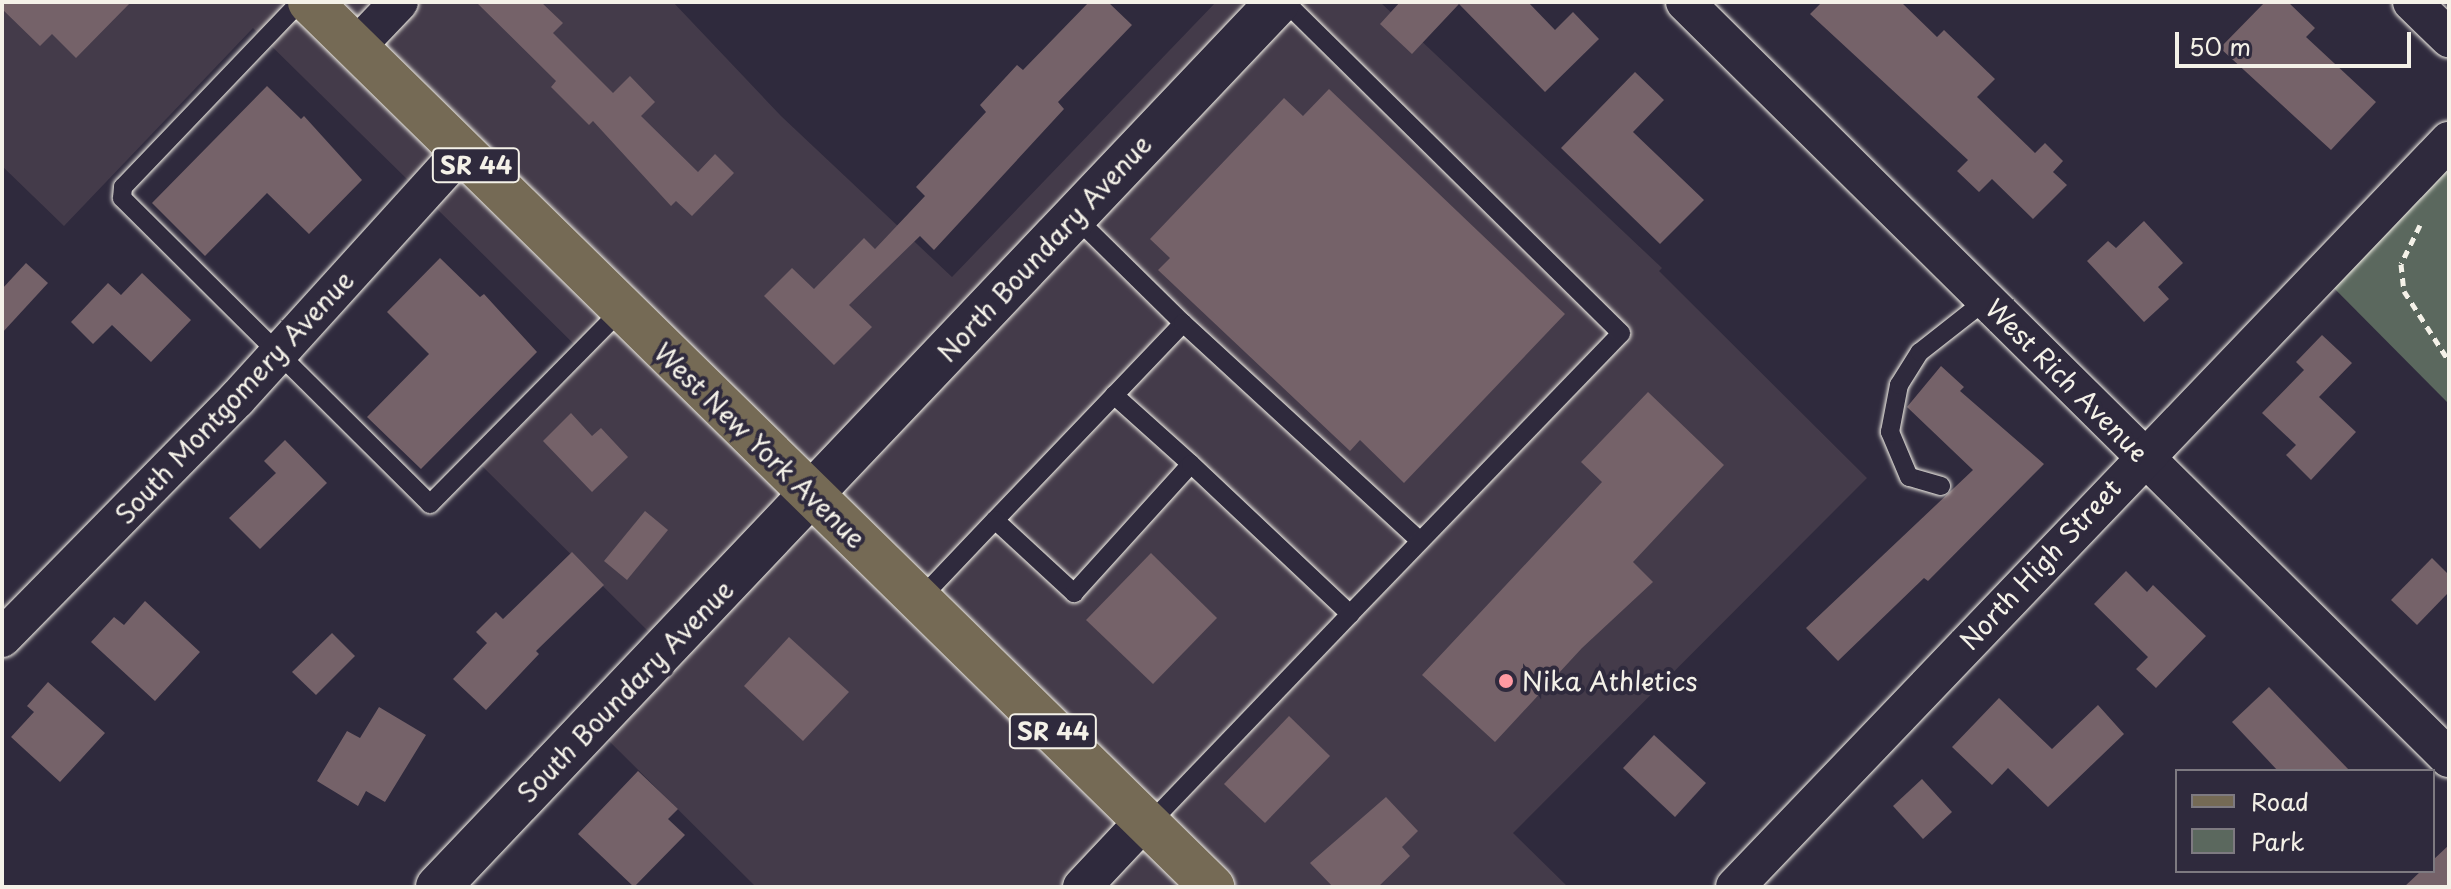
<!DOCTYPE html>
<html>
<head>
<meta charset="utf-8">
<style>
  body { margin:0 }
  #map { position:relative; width:2451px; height:889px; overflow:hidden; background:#2f2a3d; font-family:"Playpen Sans",sans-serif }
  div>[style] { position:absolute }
  .built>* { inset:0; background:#443b4a }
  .green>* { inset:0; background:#5b685e }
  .building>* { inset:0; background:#756269 }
  .path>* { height:5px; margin-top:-2.5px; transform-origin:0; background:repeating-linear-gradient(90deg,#f4f1e8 0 8px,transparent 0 14px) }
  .roads { filter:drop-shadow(0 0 2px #f4f1e8) drop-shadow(0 0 2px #f4f1e8) }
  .service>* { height:18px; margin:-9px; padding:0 9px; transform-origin:9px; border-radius:9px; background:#2f2a3d }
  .minor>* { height:38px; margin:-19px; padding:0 19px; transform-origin:19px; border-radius:19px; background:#2f2a3d }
  .tertiary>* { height:44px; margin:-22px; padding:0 22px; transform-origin:22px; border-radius:22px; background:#2f2a3d }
  .primary>* { height:44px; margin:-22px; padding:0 22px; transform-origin:22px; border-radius:22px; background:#756a55 }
  .dots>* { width:22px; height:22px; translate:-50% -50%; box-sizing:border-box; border:4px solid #2f2a3d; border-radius:50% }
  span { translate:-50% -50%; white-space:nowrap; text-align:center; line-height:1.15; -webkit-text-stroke:8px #2f2a3d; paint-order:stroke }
  .shield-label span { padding:2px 6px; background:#2f2a3d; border:2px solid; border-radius:6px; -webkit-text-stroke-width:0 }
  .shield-label { font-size:24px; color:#f4f1e8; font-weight:700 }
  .street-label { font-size:26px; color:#f4f1e8 }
  .poi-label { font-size:26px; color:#f4f1e8 }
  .left { translate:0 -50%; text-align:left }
  .frame { position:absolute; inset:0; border:4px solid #f4f1e8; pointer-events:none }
  .legend { position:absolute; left:2175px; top:769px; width:260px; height:104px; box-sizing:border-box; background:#2f2a3d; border:2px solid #7e7a81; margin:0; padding:10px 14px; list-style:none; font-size:24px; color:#f4f1e8 }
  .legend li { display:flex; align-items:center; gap:16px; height:40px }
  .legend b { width:40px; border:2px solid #7e7a81 }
  .scale { position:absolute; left:2175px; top:32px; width:236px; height:36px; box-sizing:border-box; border:4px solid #f4f1e8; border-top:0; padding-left:10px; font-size:24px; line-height:28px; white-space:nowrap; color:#f4f1e8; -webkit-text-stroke:6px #2f2a3d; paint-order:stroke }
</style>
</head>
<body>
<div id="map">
  <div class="built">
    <div style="clip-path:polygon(2px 2px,284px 2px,437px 153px,411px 183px,253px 28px,64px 226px,2px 166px)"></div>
    <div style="clip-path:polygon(336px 2px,376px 2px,357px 22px)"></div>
    <div style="clip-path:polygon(421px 2px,673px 2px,781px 116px,952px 277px,1216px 2px,1256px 2px,812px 470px,380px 45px)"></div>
    <div style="clip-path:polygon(1300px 2px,1380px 2px,1662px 268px,1659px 271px,1867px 478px,1513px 833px,1568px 887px,1238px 887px,835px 493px)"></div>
    <div style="clip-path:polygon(461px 176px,787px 497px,654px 637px,482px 466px,588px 358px,434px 206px)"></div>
    <div style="clip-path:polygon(810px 520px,1120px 823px,1060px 887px,756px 887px,604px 736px)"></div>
    <div style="clip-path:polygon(1143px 846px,1186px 887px,1104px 887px)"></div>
  </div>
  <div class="green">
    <div style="clip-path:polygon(2449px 141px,2449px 404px,2321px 275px)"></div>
  </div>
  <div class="building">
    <div style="clip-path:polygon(2px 2px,131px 2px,76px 58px,52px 34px,40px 46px,2px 9px)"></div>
    <div style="clip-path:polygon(476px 2px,541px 2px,563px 23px,553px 33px,613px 93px,630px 76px,655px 102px,641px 116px,698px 172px,715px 154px,734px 173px,692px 216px,676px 201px,671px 206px,593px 121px,589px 125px,551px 87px,556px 81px)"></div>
    <div style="clip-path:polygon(1089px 2px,1108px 2px,1132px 25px,1058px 102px,1064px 109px,934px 250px,920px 236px,849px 305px,872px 327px,834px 365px,764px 296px,792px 268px,814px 289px,864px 238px,875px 249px,925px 196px,916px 187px,986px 112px,980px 105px,1017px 65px,1023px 70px)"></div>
    <div style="clip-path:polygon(1400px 2px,1528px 2px,1555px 30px,1573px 12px,1599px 39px,1545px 92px,1459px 4px,1412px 54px,1380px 24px)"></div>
    <div style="clip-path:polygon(1822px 2px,1901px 2px,1937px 37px,1944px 30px,1995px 79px,1977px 97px,2035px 153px,2045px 143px,2063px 161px,2053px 172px,2067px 185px,2033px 219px,1992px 179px,1979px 192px,1957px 171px,1968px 160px,1810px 14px)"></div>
    <div style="clip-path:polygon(2265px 2px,2288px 2px,2315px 28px,2306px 37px,2376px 102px,2331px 150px,2220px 48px)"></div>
    <div style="clip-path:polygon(1635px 72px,1664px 100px,1633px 132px,1704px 200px,1660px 244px,1561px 148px)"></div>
    <div style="clip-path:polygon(267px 86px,301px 119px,304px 116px,362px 180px,309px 234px,267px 193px,205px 256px,152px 203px)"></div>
    <div style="clip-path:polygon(1329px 89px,1565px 314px,1404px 483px,1360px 440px,1350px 451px,1158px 270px,1170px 258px,1150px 239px,1284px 98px,1303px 116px)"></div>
    <div style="clip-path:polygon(2144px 221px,2183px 263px,2158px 287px,2169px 299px,2144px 322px,2087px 261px,2108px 241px,2116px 248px)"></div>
    <div style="clip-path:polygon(440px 258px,480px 297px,484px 294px,537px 352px,421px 469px,367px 417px,429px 354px,387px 312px)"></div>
    <div style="clip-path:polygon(26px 263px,48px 283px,2px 333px,2px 289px)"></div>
    <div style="clip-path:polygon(142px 273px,191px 320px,151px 362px,112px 325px,93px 344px,71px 322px,108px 283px,121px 295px)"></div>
    <div style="clip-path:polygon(2322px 335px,2352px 363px,2319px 397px,2356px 432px,2311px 480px,2286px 455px,2296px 445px,2262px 413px,2304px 370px,2296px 362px)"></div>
    <div style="clip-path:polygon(1941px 366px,1964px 387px,1960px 391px,2044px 464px,1928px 581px,1924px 578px,1838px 661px,1806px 628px,1973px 470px,1907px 407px)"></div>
    <div style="clip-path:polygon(1648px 392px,1724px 465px,1633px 562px,1653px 582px,1582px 648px,1495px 742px,1422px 675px,1602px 482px,1581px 462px)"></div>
    <div style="clip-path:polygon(571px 413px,592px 436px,601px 428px,628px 457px,592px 492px,543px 441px)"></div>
    <div style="clip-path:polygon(285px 440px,327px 483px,260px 549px,229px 518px,276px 473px,264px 461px)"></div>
    <div style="clip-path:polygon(645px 511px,668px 530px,627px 580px,604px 561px)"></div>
    <div style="clip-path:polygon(572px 552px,604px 585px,536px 651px,539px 654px,486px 710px,453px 679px,487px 643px,476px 632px,496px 612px,503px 619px)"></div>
    <div style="clip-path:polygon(1151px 553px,1217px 618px,1153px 684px,1086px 620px)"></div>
    <div style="clip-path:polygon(2432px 558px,2449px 575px,2449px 592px,2417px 625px,2391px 600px)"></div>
    <div style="clip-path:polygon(2126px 571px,2147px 592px,2153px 585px,2206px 636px,2156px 688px,2136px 669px,2148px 657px,2094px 604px)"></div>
    <div style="clip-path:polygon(145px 601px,200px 652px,155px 701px,91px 642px,114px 617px,124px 625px)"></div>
    <div style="clip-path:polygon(332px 633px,355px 656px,316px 695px,292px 672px)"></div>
    <div style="clip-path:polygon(789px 637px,849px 692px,803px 741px,744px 686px)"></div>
    <div style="clip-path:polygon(48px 682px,105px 733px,60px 782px,11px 737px,34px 712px,27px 706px)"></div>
    <div style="clip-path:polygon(2269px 687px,2350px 771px,2278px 771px,2232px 722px)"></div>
    <div style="clip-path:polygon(1999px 698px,2052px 749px,2098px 705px,2124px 734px,2048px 807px,2008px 768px,1992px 785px,1952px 747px)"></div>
    <div style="clip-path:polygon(379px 707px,426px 735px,385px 802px,366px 791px,358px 806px,317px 781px,347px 731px,360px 738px)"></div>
    <div style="clip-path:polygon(1289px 716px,1330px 756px,1265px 823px,1224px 784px)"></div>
    <div style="clip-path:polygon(1654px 735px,1706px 783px,1675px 817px,1623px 768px)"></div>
    <div style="clip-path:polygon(638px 771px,678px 809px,668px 819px,685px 835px,634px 887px,578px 834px)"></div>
    <div style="clip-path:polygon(1922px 779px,1952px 812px,1923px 839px,1893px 806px)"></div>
    <div style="clip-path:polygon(1386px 797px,1418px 831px,1402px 847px,1410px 856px,1378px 887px,1333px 887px,1310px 863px)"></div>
    <div style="clip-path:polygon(2449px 845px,2449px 887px,2404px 887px,2421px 871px,2433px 871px,2433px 860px)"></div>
  </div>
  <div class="path">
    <div style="left:2420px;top:225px;width:43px;rotate:116deg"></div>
    <div style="left:2401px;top:264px;width:27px;rotate:84deg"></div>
    <div style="left:2404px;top:291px;width:83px;rotate:57.3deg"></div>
  </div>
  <div class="roads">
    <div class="service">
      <div style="left:300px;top:2px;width:256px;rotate:133.7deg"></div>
      <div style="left:123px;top:187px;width:11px;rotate:95deg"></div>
      <div style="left:122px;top:198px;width:434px;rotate:44.8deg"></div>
      <div style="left:430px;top:504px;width:274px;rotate:-45.4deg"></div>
      <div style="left:1074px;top:216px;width:153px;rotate:44.5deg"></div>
      <div style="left:1114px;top:395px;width:103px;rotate:41.9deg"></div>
      <div style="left:1941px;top:486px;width:33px;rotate:-164deg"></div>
      <div style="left:1909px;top:477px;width:49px;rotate:-112.9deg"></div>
      <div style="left:1890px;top:432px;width:48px;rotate:-79.2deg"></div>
      <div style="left:1899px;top:385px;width:39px;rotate:-58deg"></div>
      <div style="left:1920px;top:352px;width:84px;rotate:-38.2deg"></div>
      <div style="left:995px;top:520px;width:272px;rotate:-46.3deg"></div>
      <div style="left:1183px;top:323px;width:322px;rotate:42.6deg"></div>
      <div style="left:919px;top:600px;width:110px;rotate:-46.5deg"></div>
      <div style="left:995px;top:520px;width:108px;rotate:42.7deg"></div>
      <div style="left:1074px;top:593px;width:174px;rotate:-47.8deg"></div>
      <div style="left:1191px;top:464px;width:219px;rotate:43.3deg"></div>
      <div style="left:1350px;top:614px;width:390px;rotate:-46deg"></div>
      <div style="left:1621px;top:333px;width:472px;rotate:-135.4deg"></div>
      <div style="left:1148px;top:825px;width:292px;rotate:-46.2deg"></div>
    </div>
    <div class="minor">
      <div style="left:1685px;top:2px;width:1075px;rotate:44.7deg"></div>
      <div style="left:2412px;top:2px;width:52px;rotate:44.2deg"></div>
      <div style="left:356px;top:47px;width:62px;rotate:-46.3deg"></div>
      <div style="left:2px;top:638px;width:335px;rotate:-45.5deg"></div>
      <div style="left:237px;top:399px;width:335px;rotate:-47.8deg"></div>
      <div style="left:1082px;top:887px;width:91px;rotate:-46.8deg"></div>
      <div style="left:1735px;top:887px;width:1033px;rotate:-46.26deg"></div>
    </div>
    <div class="tertiary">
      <div style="left:438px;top:887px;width:1220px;rotate:-46.49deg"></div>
    </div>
    <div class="primary">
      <div style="left:310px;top:2px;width:1264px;rotate:44.45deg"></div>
    </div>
  </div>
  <div class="dots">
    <div style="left:1506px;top:681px;background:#ff9aa2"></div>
  </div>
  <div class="shield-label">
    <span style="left:476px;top:165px">SR 44</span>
    <span style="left:1053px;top:731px">SR 44</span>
  </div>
  <div class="street-label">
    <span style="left:1044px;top:248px;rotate:-47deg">North Boundary Avenue</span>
    <span style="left:2067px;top:380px;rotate:45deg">West Rich Avenue</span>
    <span style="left:234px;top:397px;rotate:-47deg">South Montgomery Avenue</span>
    <span style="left:760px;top:445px;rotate:44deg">West New York Avenue</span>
    <span style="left:2040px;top:564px;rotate:-47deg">North High Street</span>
    <span style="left:625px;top:691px;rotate:-46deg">South Boundary Avenue</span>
  </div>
  <div class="poi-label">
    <span class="left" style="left:1522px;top:681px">Nika Athletics</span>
  </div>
  <div class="frame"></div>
  <ul class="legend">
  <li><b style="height:10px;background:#756a55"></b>Road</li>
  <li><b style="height:22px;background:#5b685e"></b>Park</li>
  </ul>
  <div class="scale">50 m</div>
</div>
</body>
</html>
